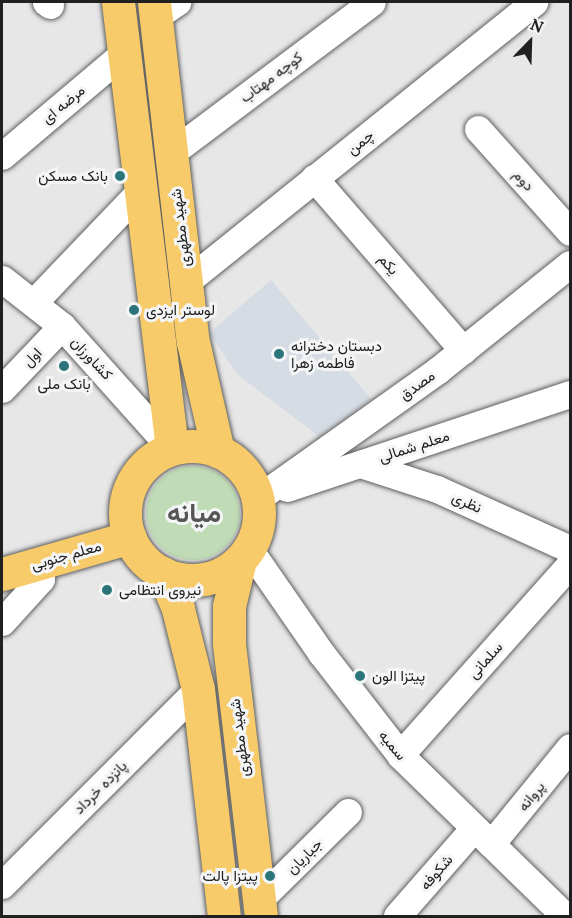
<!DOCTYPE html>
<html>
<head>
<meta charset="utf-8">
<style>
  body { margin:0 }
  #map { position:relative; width:572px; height:918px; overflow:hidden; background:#e7e7e8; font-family:Lora,Vazirmatn,serif }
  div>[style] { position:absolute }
  .built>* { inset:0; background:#d6dce3 }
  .green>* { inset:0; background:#c0dcb6 }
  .round { border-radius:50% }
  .roads { filter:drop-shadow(0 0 2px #5e5f60) drop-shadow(0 0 2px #5e5f60) }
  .minor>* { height:27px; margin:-13.5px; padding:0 13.5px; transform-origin:13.5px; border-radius:13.5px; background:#fff }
  .major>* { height:33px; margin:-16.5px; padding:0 16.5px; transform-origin:16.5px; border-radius:16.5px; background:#f8cb6a }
  .major>.ring { margin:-16.5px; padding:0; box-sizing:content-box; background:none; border:33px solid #f8cb6a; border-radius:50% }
  .dots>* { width:16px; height:16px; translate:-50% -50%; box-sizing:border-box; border:3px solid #f4f5f6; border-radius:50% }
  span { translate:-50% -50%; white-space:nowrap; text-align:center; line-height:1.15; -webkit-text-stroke:6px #f4f5f6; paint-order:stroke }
  .street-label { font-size:15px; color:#202021 }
  .poi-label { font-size:15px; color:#202021 }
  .right { translate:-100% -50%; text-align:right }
  .left { translate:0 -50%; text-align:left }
  .town-label { font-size:27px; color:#565657; font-weight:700 }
  .frame { position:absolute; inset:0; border:3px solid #202021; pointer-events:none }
  .north { position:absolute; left:500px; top:12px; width:60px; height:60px; -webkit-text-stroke:4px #f4f5f6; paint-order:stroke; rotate:23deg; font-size:16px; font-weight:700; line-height:24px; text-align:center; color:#202021 }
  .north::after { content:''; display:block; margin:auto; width:21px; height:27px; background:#202021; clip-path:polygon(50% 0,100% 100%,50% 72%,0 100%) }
</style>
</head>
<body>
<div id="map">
  <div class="built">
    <div style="clip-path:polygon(271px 280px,371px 399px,320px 437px,238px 375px,209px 333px)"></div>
  </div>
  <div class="green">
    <div class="round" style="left:146px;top:466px;width:94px;height:94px"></div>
  </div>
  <div class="roads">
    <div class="minor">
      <div style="left:46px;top:2px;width:5px;rotate:37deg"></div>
      <div style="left:155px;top:17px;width:27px;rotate:-34deg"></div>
      <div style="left:478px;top:129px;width:138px;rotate:48.2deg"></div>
      <div style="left:171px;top:153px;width:251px;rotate:-36.9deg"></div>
      <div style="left:2px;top:156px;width:160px;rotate:-40.2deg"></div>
      <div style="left:314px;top:178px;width:228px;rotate:49.1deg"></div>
      <div style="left:2px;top:279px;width:76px;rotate:38.1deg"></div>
      <div style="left:62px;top:326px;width:165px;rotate:48.2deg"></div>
      <div style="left:186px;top:282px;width:447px;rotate:-38.8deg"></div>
      <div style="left:34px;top:302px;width:156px;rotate:-46.3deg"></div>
      <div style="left:2px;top:389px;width:87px;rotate:-46.4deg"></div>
      <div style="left:360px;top:464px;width:81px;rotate:18deg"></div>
      <div style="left:437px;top:489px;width:146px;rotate:24.3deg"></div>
      <div style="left:287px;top:488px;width:298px;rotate:-18.4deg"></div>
      <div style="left:258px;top:498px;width:221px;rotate:-35.4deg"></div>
      <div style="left:438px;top:370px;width:169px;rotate:-38.8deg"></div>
      <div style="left:249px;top:549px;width:126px;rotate:55.3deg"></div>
      <div style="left:321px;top:653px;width:129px;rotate:52.2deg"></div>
      <div style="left:400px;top:755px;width:231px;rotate:44.3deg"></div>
      <div style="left:2px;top:622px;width:58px;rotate:-47.8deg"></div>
      <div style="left:41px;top:579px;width:16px;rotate:-97deg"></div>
      <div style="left:400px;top:755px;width:256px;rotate:-48.3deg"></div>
      <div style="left:491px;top:844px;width:125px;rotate:-50.8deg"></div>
      <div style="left:2px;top:885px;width:277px;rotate:-45deg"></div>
      <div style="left:259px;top:900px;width:125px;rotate:-44.7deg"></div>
      <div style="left:397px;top:916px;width:117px;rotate:-48.8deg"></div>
    </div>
    <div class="major">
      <div style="left:118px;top:2px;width:450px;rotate:83.1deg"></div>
      <div style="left:154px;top:2px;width:342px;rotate:83.5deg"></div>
      <div style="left:193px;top:342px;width:112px;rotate:77.1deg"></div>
      <div class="ring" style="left:125px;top:446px;width:101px;height:101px"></div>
      <div style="left:240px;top:560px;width:47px;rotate:103.4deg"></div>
      <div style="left:229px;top:606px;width:38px;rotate:90deg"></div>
      <div style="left:229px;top:644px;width:274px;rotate:83.3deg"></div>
      <div style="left:163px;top:573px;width:39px;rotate:67deg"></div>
      <div style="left:178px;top:609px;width:82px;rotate:76deg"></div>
      <div style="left:198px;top:689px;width:228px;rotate:83.5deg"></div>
      <div style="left:2px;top:574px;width:133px;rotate:-16.1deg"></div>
    </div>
  </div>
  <div class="dots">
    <div style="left:120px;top:176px;background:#2b7479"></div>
    <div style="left:134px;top:310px;background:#2b7479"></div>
    <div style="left:279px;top:354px;background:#2b7479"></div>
    <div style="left:64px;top:366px;background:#2b7479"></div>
    <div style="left:107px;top:590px;background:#2b7479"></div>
    <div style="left:360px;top:676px;background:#2b7479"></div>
    <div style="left:270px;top:876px;background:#2b7479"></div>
  </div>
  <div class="street-label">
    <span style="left:271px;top:77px;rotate:-37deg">کوچه مهتاب</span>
    <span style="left:63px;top:104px;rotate:-40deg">مرضه ای</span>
    <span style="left:360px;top:142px;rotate:-39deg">چمن</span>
    <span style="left:524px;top:180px;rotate:48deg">دوم</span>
    <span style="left:180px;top:228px;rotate:-97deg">شهید مطهری</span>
    <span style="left:389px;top:264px;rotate:49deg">یکم</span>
    <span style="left:32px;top:357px;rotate:-46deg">اول</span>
    <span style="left:92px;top:358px;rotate:47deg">کشاورزان</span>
    <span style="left:417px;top:385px;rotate:-36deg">مصدق</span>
    <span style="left:414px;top:446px;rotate:-18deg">معلم شمالی</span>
    <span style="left:467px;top:502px;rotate:24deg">نظری</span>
    <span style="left:66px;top:555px;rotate:-16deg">معلم جنوبی</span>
    <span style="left:485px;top:660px;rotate:-48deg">سلمانی</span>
    <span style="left:239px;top:738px;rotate:-97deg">شهید مطهری</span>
    <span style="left:393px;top:745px;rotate:50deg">سمیه</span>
    <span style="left:100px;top:787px;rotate:-45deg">پانزده خرداد</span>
    <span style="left:531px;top:796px;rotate:-51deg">پروانه</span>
    <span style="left:304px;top:856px;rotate:-45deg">جباریان</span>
    <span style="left:436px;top:872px;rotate:-49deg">شکوفه</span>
  </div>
  <div class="poi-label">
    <span class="right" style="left:108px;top:176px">بانک مسکن</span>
    <span class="left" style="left:146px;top:310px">لوستر ایزدی</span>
    <span class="left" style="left:291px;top:354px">دبستان دخترانه<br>فاطمه زهرا</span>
    <span style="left:64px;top:384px">بانک ملی</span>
    <span class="left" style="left:119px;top:590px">نیروی انتظامی</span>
    <span class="left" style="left:372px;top:676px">پیتزا الون</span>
    <span class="right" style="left:258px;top:876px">پیتزا پالت</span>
  </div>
  <div class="town-label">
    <span style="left:194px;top:513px">میانه</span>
  </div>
  <div class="frame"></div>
  <div class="north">N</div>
</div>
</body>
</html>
